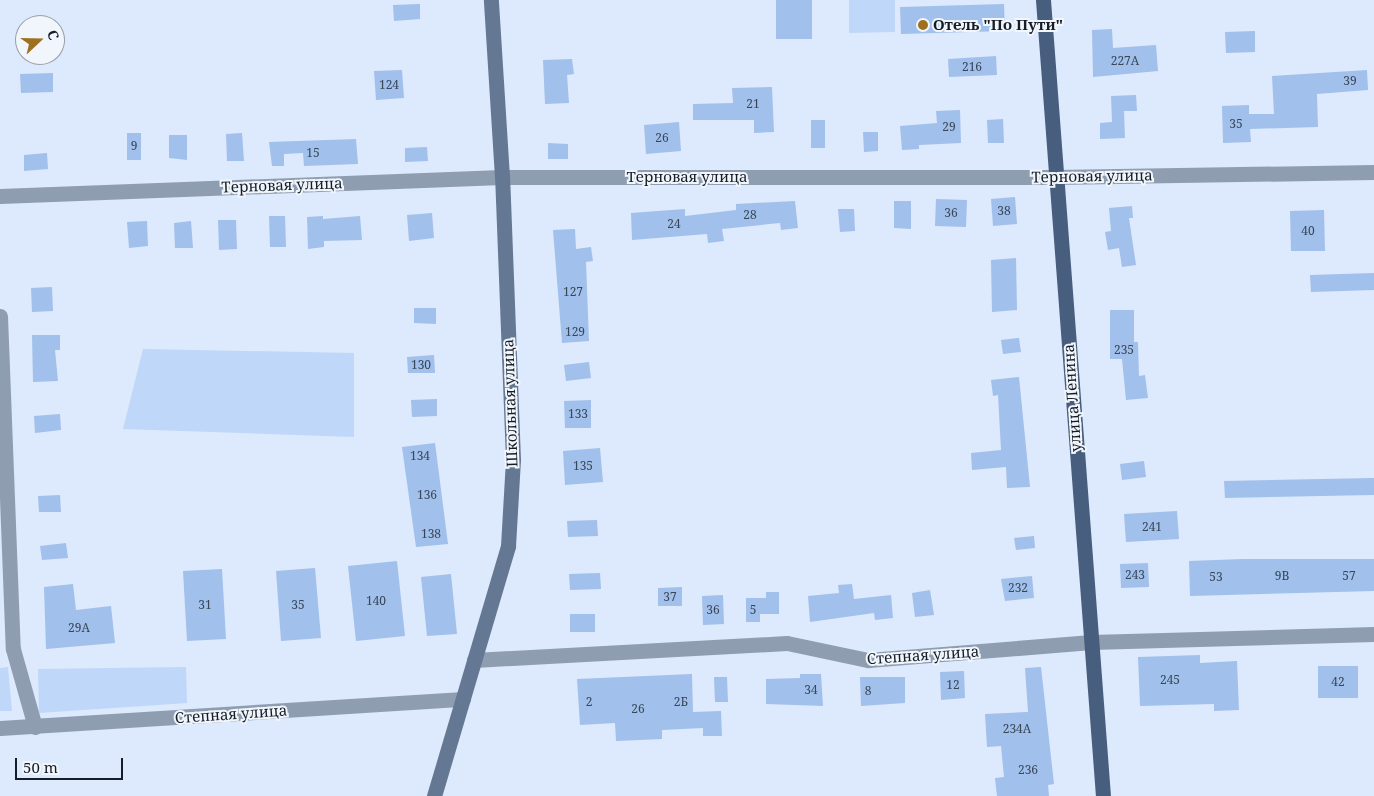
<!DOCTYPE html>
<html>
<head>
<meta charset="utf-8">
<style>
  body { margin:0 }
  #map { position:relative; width:1374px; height:796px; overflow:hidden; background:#dde9fc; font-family:"Noto Serif",serif }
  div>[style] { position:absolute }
  .green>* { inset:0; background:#bfd7f8 }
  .building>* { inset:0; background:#a1c0eb }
  .street>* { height:15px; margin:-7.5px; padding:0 7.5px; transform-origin:7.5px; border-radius:7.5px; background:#8f9db0 }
  .secondary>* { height:15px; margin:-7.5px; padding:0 7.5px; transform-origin:7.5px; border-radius:7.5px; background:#657893 }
  .primary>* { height:15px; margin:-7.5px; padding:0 7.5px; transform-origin:7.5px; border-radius:7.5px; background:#475e7e }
  .dots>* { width:14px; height:14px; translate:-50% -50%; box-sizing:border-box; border:2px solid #f1f6fc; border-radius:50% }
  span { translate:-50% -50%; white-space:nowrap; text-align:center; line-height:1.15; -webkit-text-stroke:4px #f1f6fc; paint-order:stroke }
  .number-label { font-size:12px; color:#384658 }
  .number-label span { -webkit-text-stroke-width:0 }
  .poi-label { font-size:15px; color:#151d27; font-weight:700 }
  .left { translate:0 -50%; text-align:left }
  .street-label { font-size:15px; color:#151d27 }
  .north { position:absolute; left:15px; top:15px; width:50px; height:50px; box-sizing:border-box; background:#f1f6fc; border:1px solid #999fa7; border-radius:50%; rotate:69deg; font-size:14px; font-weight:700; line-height:20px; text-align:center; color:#151d27 }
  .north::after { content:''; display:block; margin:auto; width:18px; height:22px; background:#9e7121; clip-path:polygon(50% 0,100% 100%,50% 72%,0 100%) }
  .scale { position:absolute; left:15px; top:758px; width:108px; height:22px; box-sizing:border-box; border:2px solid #151d27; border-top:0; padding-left:6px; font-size:15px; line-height:18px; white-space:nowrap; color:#151d27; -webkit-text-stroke:4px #f1f6fc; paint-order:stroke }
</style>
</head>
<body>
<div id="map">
  <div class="green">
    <div style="clip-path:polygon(849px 0,895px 0,895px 32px,849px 33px)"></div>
    <div style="clip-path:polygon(143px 349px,354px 353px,354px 437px,123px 429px)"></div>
    <div style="clip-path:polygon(8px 667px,12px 711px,0 711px,0 668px)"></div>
    <div style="clip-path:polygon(186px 667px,187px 703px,39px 713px,38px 669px)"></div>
  </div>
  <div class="building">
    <div style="clip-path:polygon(776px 0,812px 0,812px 39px,776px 39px)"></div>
    <div style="clip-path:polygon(420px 4px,420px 19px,394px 21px,393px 5px)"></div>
    <div style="clip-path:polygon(1004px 4px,1005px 31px,901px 34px,900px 7px)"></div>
    <div style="clip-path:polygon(1112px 29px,1113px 48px,1156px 45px,1158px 71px,1093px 77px,1092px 30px)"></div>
    <div style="clip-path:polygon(1255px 31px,1255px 52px,1226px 53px,1225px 32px)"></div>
    <div style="clip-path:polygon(996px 56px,997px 75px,949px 77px,948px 59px)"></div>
    <div style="clip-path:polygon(572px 59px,574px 74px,567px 75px,569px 103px,545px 104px,543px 60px)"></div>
    <div style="clip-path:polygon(402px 70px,404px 98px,376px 100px,374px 71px)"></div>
    <div style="clip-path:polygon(1367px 70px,1368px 90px,1317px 94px,1318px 127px,1250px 129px,1251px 142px,1223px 143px,1222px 106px,1249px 105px,1249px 114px,1274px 114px,1272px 76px)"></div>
    <div style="clip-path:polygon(53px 73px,53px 92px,21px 93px,20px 74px)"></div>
    <div style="clip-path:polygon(772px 87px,774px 132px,754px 133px,754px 120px,693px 120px,693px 104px,733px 103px,732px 88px)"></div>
    <div style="clip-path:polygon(1136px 95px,1137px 111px,1124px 111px,1125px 138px,1100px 139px,1100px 123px,1112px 122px,1111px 96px)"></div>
    <div style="clip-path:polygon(960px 110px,961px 143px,919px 145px,919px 149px,902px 150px,900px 126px,937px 123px,936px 111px)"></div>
    <div style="clip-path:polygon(1003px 119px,1004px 143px,988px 143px,987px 120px)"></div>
    <div style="clip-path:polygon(811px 120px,825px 120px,825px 148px,811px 148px)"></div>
    <div style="clip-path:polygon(679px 122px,681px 151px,646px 154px,644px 125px)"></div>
    <div style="clip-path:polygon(863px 132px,878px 132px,878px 151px,864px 152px)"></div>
    <div style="clip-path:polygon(127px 133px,141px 133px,141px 160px,127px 160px)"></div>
    <div style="clip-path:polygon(242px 133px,244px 161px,227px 161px,226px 134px)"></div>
    <div style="clip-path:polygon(169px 135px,187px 135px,187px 160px,169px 158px)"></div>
    <div style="clip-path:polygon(356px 139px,358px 164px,304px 166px,303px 153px,284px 154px,284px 166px,272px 166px,269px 142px)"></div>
    <div style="clip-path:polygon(548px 143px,568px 144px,568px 159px,548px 159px)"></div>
    <div style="clip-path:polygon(427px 147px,428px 161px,405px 162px,405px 148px)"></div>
    <div style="clip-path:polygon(47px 153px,48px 169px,24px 171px,24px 155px)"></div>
    <div style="clip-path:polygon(1015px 197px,1017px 224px,993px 226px,991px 199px)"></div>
    <div style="clip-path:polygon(936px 199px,967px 200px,966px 227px,935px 226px)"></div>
    <div style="clip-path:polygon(795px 201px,798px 228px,781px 230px,780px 223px,722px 229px,724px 241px,708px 243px,707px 234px,632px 240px,631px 213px,685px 209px,685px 216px,736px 210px,736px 204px)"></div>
    <div style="clip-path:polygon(894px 201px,911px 201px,911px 229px,894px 228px)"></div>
    <div style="clip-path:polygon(1132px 206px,1133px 218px,1129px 218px,1136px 265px,1122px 267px,1119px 248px,1108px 250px,1105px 232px,1111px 231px,1109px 208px)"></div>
    <div style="clip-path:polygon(838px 209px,854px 209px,855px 231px,840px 232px)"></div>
    <div style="clip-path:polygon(1324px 210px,1325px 251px,1291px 251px,1290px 211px)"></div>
    <div style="clip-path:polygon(432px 213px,434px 238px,409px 241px,407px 215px)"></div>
    <div style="clip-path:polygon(269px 216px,285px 216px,286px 247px,270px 247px)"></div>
    <div style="clip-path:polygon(323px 216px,323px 219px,360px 216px,362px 240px,324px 241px,324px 247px,308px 249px,307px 217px)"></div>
    <div style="clip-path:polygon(218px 220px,236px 220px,237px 249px,219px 250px)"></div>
    <div style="clip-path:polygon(147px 221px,148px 246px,129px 248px,127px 222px)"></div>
    <div style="clip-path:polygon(191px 221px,193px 248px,175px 248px,174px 223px)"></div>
    <div style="clip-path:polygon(575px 229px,576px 249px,591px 247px,593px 261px,586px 262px,589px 341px,562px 343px,553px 230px)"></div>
    <div style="clip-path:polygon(1016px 258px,1017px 310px,992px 312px,991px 260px)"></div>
    <div style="clip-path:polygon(1374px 273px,1374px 290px,1311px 292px,1310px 275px)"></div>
    <div style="clip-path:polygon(52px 287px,53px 311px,32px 312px,31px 288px)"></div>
    <div style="clip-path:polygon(414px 308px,436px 308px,436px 324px,414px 323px)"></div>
    <div style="clip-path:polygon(1110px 310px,1134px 310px,1134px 342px,1138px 342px,1139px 376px,1145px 375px,1148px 398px,1126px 400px,1122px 359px,1110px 359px)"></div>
    <div style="clip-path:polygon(32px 335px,60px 335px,60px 350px,55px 350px,58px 381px,33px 382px)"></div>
    <div style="clip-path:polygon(1019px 338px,1021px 352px,1003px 354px,1001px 340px)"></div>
    <div style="clip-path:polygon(434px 355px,435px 373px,408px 373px,407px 357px)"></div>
    <div style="clip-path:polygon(589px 362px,591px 378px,566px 381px,564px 365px)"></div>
    <div style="clip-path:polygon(1019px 377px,1030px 487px,1007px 488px,1006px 467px,972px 470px,971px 453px,1001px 450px,998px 395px,993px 396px,991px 380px)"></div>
    <div style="clip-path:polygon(437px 399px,437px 416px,412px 417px,411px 400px)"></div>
    <div style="clip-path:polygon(591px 400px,591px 428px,565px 428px,564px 401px)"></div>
    <div style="clip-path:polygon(60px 414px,61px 430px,35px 433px,34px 416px)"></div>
    <div style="clip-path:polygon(435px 443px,448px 544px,416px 547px,402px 447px)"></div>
    <div style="clip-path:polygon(600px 448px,603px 482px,565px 485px,563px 451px)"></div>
    <div style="clip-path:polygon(1144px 461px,1146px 477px,1122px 480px,1120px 464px)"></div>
    <div style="clip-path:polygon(1374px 478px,1374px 495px,1225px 498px,1224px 481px)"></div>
    <div style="clip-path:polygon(60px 495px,61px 512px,39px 512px,38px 496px)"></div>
    <div style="clip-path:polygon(1177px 511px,1179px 539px,1126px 542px,1124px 514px)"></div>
    <div style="clip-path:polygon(597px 520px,598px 536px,568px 537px,567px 521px)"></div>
    <div style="clip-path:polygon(1034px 536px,1035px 548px,1016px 550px,1014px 538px)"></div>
    <div style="clip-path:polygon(66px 543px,68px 558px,42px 560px,40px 546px)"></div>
    <div style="clip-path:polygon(1243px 559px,1374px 559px,1374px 591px,1190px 596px,1189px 561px)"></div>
    <div style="clip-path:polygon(397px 561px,405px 636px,356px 641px,348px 566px)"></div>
    <div style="clip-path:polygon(1148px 563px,1149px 587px,1121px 588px,1120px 564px)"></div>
    <div style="clip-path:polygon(315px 568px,321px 638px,281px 641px,276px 571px)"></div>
    <div style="clip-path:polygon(222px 569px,226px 639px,187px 641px,183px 571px)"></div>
    <div style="clip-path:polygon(600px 573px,601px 589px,570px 590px,569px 574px)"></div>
    <div style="clip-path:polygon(451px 574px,457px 634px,427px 636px,421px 577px)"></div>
    <div style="clip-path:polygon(1032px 576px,1034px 598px,1005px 601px,1001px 579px)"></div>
    <div style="clip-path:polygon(73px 584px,76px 610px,111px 606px,115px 643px,46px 649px,44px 587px)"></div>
    <div style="clip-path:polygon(852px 584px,854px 599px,891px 595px,893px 618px,875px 620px,874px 613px,810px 622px,808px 596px,839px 593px,838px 585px)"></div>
    <div style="clip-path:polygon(682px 587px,682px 606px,658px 606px,658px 588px)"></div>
    <div style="clip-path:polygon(930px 590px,934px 615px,915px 617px,912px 593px)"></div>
    <div style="clip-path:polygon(766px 592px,779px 592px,779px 614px,760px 614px,760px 622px,746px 622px,746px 598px,766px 598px)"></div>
    <div style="clip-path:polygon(723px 595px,724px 624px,703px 625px,702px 596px)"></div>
    <div style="clip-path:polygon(570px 614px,595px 614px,595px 632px,570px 632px)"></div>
    <div style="clip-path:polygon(1200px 655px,1200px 663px,1237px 661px,1239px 710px,1214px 711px,1214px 704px,1140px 706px,1138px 657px)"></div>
    <div style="clip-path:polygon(1318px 666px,1358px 666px,1358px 698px,1318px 698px)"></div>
    <div style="clip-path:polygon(1041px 667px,1054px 784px,1048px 785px,1049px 796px,997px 796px,995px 778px,1004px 777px,1001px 746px,987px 747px,985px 714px,1028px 712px,1025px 668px)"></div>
    <div style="clip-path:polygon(964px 671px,965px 698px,941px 700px,940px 672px)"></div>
    <div style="clip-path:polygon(692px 674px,693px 712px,721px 711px,722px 736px,703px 736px,703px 728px,662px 730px,662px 739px,616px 741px,615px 723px,580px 725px,577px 679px)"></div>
    <div style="clip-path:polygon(800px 674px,821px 674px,823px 706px,766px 704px,766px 679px,800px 678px)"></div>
    <div style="clip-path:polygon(714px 677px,727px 677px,728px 702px,715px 702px)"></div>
    <div style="clip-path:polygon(860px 677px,905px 677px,905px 703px,861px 706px)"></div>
  </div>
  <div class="street">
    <div style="left:0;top:196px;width:502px;rotate:-2.17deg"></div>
    <div style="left:502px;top:177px;width:553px"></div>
    <div style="left:1055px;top:177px;width:319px;rotate:-0.9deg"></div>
    <div style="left:0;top:316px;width:333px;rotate:87.8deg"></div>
    <div style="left:13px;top:649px;width:81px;rotate:74.2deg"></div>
    <div style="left:474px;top:660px;width:313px;rotate:-3.1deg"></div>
    <div style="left:787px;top:643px;width:83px;rotate:11.9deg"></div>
    <div style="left:868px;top:660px;width:224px;rotate:-4.6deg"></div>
    <div style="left:1091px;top:642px;width:283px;rotate:-1.6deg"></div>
    <div style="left:0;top:728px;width:464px;rotate:-3.6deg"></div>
  </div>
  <div class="secondary">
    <div style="left:434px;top:796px;width:261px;rotate:-73.5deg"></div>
    <div style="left:508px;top:546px;width:86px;rotate:-86.7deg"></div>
    <div style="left:513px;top:460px;width:283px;rotate:-92.2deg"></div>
    <div style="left:502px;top:177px;width:177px;rotate:-93.6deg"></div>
  </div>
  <div class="primary">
    <div style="left:1043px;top:0;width:798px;rotate:85.69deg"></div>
  </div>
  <div class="dots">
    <div style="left:923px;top:25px;background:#9e7121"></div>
  </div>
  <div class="number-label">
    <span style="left:1125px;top:61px">227А</span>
    <span style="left:972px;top:67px">216</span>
    <span style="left:1350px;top:81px">39</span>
    <span style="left:389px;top:85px">124</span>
    <span style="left:753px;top:104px">21</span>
    <span style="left:1236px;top:124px">35</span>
    <span style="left:949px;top:127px">29</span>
    <span style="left:662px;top:138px">26</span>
    <span style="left:134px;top:146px">9</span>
    <span style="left:313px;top:153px">15</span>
    <span style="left:1004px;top:211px">38</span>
    <span style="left:951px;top:213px">36</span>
    <span style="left:750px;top:215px">28</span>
    <span style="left:674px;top:224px">24</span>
    <span style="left:1308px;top:231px">40</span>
    <span style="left:573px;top:292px">127</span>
    <span style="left:575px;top:332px">129</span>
    <span style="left:1124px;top:350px">235</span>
    <span style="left:421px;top:365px">130</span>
    <span style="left:578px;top:414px">133</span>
    <span style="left:420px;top:456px">134</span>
    <span style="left:583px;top:466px">135</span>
    <span style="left:427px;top:495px">136</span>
    <span style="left:1152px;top:527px">241</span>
    <span style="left:431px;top:534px">138</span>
    <span style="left:1135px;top:575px">243</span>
    <span style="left:1282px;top:576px">9В</span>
    <span style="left:1349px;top:576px">57</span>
    <span style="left:1216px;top:577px">53</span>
    <span style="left:1018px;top:588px">232</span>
    <span style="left:670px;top:597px">37</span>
    <span style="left:376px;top:601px">140</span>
    <span style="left:205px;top:605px">31</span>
    <span style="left:298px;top:605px">35</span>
    <span style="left:713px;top:610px">36</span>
    <span style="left:753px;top:610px">5</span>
    <span style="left:79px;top:628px">29А</span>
    <span style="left:1170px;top:680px">245</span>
    <span style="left:1338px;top:682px">42</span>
    <span style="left:953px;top:685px">12</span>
    <span style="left:811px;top:690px">34</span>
    <span style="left:868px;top:691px">8</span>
    <span style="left:589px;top:702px">2</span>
    <span style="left:681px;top:702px">2Б</span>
    <span style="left:638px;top:709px">26</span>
    <span style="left:1017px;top:729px">234А</span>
    <span style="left:1028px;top:770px">236</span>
  </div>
  <div class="poi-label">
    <span class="left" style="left:933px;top:25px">Отель "По Пути"</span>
  </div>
  <div class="street-label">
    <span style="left:1092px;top:176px;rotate:-1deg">Терновая улица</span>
    <span style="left:687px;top:177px">Терновая улица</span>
    <span style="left:282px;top:185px;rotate:-2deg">Терновая улица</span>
    <span style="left:1072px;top:398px;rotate:-94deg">улица Ленина</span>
    <span style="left:510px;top:403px;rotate:-92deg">Школьная улица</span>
    <span style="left:923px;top:655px;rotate:-4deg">Степная улица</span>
    <span style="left:231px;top:714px;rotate:-4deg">Степная улица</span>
  </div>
  <div class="north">С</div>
  <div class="scale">50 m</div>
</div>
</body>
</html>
